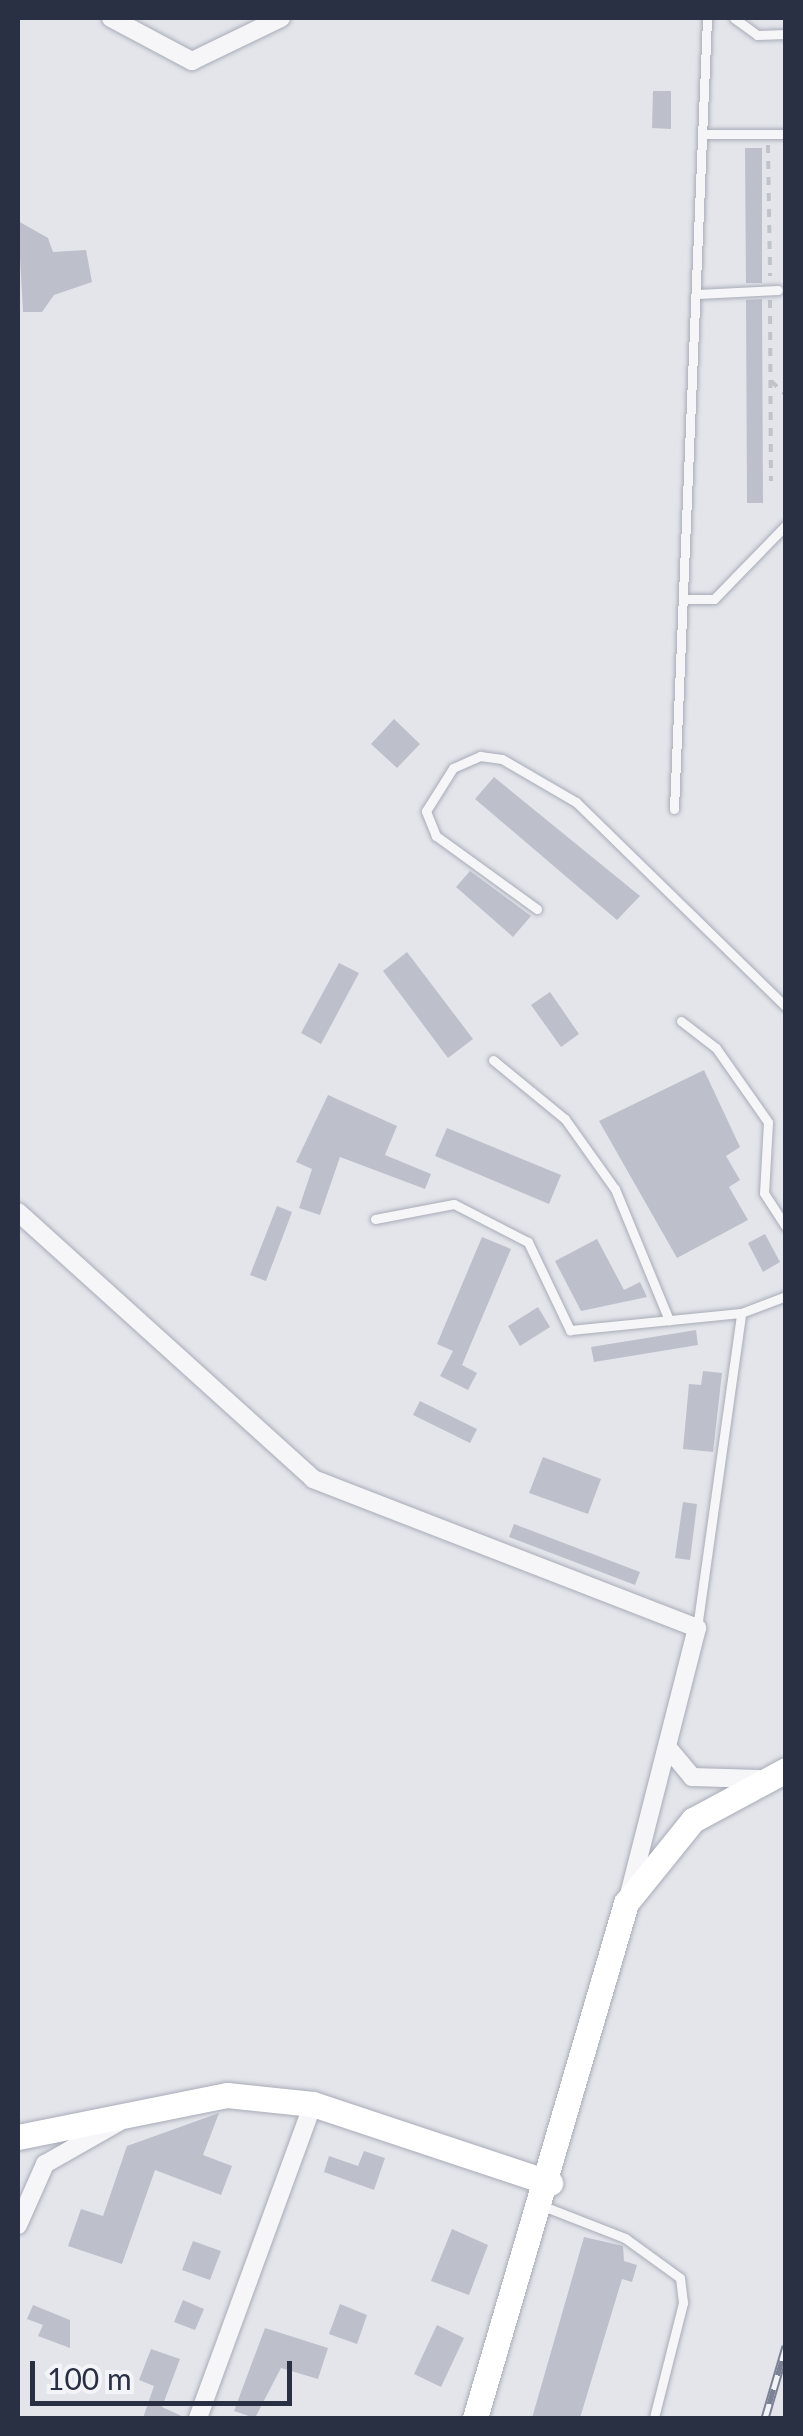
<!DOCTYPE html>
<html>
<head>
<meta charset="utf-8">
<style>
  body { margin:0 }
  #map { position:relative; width:803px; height:2436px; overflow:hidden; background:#e3e5eb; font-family:Lato,sans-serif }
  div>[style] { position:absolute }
  .building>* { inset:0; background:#bdc0cb }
  .path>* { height:4px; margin-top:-2px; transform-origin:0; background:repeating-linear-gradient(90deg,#c1c3ca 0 8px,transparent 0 16px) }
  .roads { filter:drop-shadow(0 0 2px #a8abb6) drop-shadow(0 0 2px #a8abb6) }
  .lane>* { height:9px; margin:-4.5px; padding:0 4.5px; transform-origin:4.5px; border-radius:4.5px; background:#f6f6f9 }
  .street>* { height:18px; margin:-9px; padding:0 9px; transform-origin:9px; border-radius:9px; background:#f6f6f9 }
  .secondary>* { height:25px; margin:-12.5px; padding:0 12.5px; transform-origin:12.5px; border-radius:12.5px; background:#fff }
  .rail>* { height:9px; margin-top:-4.5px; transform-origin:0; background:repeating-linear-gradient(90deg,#f3f4f8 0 15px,#7c8295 0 30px); box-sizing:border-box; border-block:2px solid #7c8295 }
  span { translate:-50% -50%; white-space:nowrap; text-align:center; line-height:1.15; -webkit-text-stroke:10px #f3f4f8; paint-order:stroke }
  .frame { position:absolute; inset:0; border:20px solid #2a3044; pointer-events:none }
  .scale { position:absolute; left:30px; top:2361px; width:262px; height:45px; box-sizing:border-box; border:5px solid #2a3044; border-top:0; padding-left:12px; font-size:30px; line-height:35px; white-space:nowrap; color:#2a3044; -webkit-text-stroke:8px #f3f4f8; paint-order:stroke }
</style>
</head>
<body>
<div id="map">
  <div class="building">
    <div style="clip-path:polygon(653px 91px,671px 91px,671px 129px,652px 128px)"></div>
    <div style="clip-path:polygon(745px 148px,762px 148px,762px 283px,746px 283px)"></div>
    <div style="clip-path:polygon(18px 221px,48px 238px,53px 252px,86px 250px,92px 282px,54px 295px,42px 312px,23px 312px)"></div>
    <div style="clip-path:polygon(762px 299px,763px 503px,747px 503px,746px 300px)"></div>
    <div style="clip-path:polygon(394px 719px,420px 744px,397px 768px,371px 744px)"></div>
    <div style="clip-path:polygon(494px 777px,640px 896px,617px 920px,475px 799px)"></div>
    <div style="clip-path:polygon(470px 871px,531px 916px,513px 937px,456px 887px)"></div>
    <div style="clip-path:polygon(407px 952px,473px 1039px,448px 1058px,383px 971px)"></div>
    <div style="clip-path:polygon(339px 963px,359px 973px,321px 1044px,301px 1033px)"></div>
    <div style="clip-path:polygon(550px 992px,579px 1034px,561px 1047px,531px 1005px)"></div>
    <div style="clip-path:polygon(704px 1070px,740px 1147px,726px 1156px,740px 1180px,729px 1187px,748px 1220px,677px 1258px,599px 1121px)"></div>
    <div style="clip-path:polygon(328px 1095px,397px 1126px,385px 1155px,431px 1174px,425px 1189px,340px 1157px,320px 1215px,299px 1208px,312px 1169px,296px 1162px)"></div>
    <div style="clip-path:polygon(447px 1128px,561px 1175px,549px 1204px,435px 1156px)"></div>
    <div style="clip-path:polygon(277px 1206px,292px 1212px,266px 1281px,250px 1275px)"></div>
    <div style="clip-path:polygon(765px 1234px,780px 1262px,763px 1272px,748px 1243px)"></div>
    <div style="clip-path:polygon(482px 1237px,511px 1249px,462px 1365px,477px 1373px,468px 1390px,440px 1376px,453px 1351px,437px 1344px)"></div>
    <div style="clip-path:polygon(597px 1239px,624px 1290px,640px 1282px,647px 1297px,581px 1311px,555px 1261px)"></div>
    <div style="clip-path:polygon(538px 1307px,550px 1327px,520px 1346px,508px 1326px)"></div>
    <div style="clip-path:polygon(696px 1330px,698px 1345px,594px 1362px,591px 1347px)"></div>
    <div style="clip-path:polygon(703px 1371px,722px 1373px,713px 1452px,683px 1449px,689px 1384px,701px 1385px)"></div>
    <div style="clip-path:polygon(420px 1401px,477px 1429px,470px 1443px,413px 1415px)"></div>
    <div style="clip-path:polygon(543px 1457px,601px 1479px,588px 1514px,529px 1493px)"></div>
    <div style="clip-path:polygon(683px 1502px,697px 1504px,690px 1560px,675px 1558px)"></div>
    <div style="clip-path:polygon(514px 1524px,640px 1572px,635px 1585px,509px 1537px)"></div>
    <div style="clip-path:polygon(219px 2113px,203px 2155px,232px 2166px,221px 2195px,155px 2170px,122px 2264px,68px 2246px,81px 2209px,103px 2216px,127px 2146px)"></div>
    <div style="clip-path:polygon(364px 2151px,385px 2158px,374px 2190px,324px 2172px,329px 2156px,358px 2166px)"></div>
    <div style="clip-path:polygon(452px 2229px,488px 2245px,469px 2295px,431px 2281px)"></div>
    <div style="clip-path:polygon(584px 2237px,623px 2246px,624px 2261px,637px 2265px,632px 2282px,622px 2279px,580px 2418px,532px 2418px)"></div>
    <div style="clip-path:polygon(193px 2241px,221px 2251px,210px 2280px,182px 2270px)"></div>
    <div style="clip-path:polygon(183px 2300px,204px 2309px,195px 2330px,174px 2322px)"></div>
    <div style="clip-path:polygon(340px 2304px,367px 2315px,357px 2344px,329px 2334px)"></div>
    <div style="clip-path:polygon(33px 2305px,70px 2320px,70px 2348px,38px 2336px,43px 2325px,27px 2319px)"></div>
    <div style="clip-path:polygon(437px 2325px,464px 2338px,441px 2387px,414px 2374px)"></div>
    <div style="clip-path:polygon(265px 2328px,328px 2348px,318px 2379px,281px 2368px,255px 2418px,234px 2411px)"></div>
    <div style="clip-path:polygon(151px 2349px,180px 2359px,162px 2407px,186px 2418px,143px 2418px,154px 2386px,139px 2380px)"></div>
  </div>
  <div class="path">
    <div style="left:768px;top:145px;width:131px;rotate:89.1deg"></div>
    <div style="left:770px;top:300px;width:181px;rotate:89.7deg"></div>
    <div style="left:771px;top:381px;width:21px;rotate:43deg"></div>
  </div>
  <div class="roads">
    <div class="lane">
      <div style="left:734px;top:18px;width:29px;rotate:36deg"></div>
      <div style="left:757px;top:35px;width:29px;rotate:-2deg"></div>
      <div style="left:703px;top:134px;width:83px"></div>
      <div style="left:697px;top:294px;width:81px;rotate:-2.8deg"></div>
      <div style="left:687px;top:599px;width:27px"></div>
      <div style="left:714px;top:599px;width:103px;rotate:-45.8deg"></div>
      <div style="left:674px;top:809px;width:792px;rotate:-87.61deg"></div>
      <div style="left:537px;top:909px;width:125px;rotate:-144.1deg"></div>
      <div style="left:436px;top:836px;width:27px;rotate:-112deg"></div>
      <div style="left:426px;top:811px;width:51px;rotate:-57.9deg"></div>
      <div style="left:453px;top:768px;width:30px;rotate:-24deg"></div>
      <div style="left:480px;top:756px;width:22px;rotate:8deg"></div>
      <div style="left:502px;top:759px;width:86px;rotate:30.2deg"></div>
      <div style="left:576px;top:802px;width:293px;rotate:44.3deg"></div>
      <div style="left:681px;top:1021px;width:44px;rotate:37.6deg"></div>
      <div style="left:716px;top:1048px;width:90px;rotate:54.9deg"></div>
      <div style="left:768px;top:1122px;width:71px;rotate:93.2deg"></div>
      <div style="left:764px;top:1193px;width:40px;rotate:57.1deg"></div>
      <div style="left:493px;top:1060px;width:93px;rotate:39.3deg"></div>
      <div style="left:565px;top:1119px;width:86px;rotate:54.5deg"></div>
      <div style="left:615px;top:1189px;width:142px;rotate:67.6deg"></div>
      <div style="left:375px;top:1219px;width:80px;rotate:-10.8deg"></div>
      <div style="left:454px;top:1204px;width:83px;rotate:27.2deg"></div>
      <div style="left:528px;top:1242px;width:98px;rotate:64.5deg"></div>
      <div style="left:570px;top:1330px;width:172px;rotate:-5.7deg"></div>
      <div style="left:697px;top:1628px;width:318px;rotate:-82deg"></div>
      <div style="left:741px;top:1313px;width:48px;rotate:-20.7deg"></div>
      <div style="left:543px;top:2206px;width:88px;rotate:21.3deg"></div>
      <div style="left:625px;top:2238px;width:68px;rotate:36deg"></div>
      <div style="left:680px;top:2278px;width:25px;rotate:83deg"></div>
      <div style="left:683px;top:2303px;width:119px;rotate:104.2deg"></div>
    </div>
    <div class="street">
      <div style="left:111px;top:18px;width:92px;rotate:28deg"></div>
      <div style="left:192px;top:61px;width:99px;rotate:-25.8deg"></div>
      <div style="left:18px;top:1212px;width:398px;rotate:42.1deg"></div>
      <div style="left:313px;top:1479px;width:412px;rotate:21.2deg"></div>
      <div style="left:697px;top:1628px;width:275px;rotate:104.3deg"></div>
      <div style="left:668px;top:1748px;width:38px;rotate:50deg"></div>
      <div style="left:692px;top:1777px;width:67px;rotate:1.7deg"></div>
      <div style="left:18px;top:2225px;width:67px;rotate:-66.1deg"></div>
      <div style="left:45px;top:2164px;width:85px;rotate:-29.6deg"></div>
      <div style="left:198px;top:2418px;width:334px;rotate:-69.9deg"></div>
    </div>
    <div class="secondary">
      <div style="left:18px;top:2137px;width:213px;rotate:-11.4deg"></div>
      <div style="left:227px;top:2095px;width:86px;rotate:6deg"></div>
      <div style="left:313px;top:2104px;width:250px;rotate:18.4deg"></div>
      <div style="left:475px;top:2418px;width:537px;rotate:-73.66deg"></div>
      <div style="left:626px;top:1903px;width:107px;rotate:-51.1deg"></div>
      <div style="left:693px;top:1820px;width:106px;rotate:-28.3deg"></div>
    </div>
  </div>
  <div class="rail">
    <div style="left:765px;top:2418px;width:75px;rotate:-73.7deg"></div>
  </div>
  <div class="frame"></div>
  <div class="scale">100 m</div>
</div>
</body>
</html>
